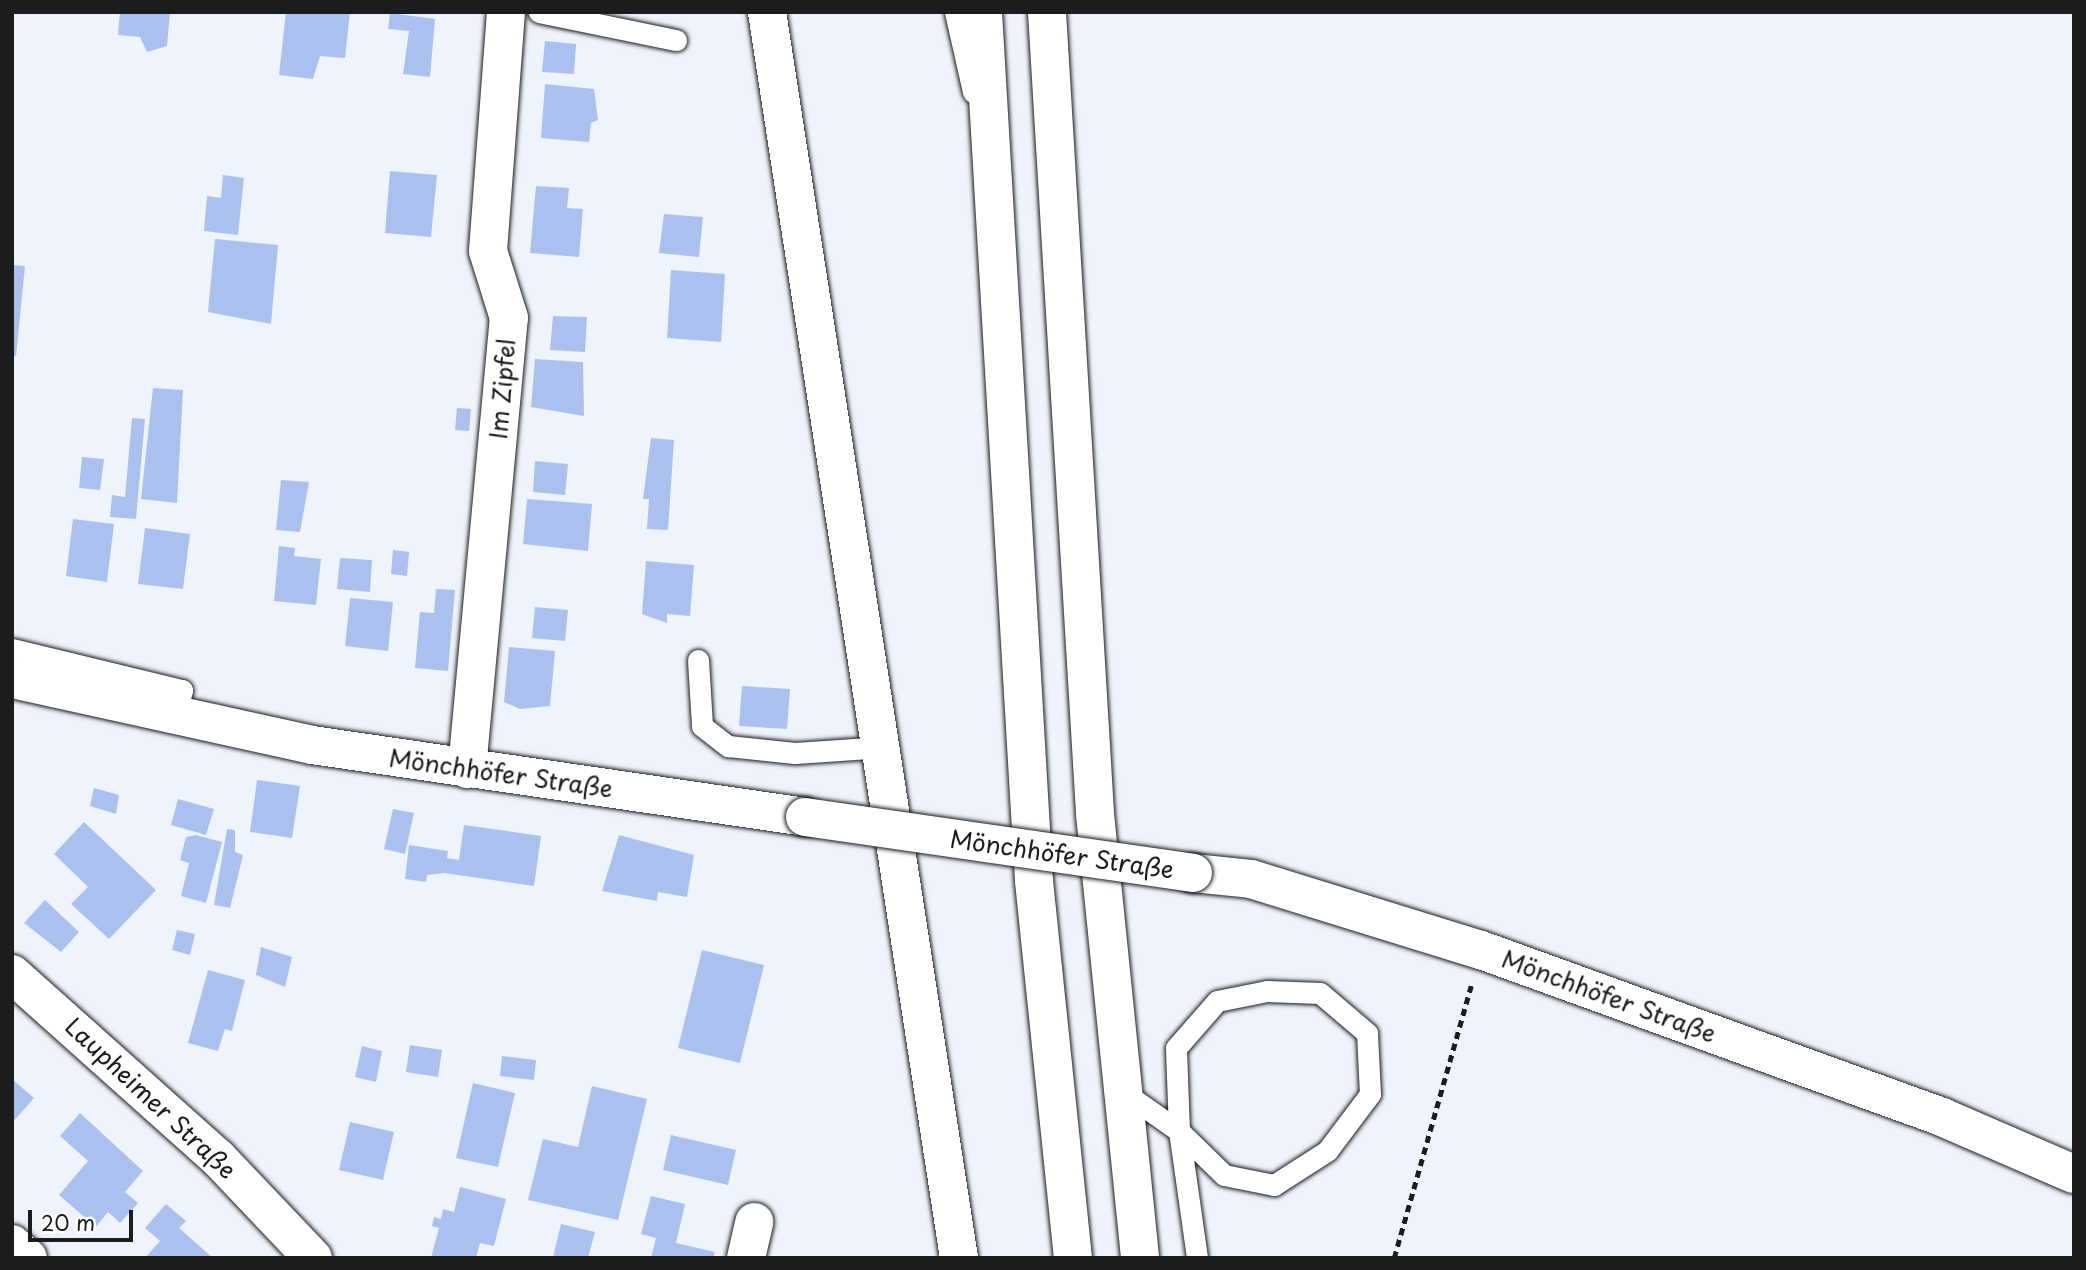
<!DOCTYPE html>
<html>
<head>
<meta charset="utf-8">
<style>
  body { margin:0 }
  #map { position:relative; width:2086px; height:1270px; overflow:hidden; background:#eef3fc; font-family:"Playpen Sans",sans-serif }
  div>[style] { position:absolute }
  .building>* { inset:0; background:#aac1ef }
  .path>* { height:4.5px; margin-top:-2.25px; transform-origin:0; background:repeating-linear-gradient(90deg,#1c1c1c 0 7px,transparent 0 12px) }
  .roads { filter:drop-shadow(0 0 2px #1c1c1c) drop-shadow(0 0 2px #1c1c1c) }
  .lane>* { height:21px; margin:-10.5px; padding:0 10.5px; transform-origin:10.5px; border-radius:10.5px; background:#fff }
  .street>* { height:38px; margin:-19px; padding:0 19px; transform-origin:19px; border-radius:19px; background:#fff }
  .secondary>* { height:38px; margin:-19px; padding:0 19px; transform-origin:19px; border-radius:19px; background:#fff }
  .highway>* { height:38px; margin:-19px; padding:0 19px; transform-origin:19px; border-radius:19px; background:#fff }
  .bridges { filter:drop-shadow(0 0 2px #1c1c1c) drop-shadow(0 0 2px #1c1c1c) }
  .street-bridge>* { height:38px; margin:-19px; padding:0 19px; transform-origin:19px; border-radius:19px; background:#fff }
  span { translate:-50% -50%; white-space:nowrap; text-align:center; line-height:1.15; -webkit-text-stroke:5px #fff; paint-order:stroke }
  .street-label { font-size:24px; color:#1c1c1c }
  .frame { position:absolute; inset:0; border:14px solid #1c1c1c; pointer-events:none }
  .scale { position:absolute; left:28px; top:1210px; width:105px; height:32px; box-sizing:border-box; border:4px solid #1c1c1c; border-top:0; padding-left:9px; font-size:21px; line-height:24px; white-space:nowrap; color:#1c1c1c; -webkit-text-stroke:5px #fff; paint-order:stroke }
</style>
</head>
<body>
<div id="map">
  <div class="building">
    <div style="clip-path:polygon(120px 12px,170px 12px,167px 46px,147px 52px,140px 37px,118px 35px)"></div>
    <div style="clip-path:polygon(286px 12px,350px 12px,345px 58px,320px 56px,313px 79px,279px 75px)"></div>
    <div style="clip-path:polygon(390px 13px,435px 19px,430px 77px,403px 74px,409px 31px,388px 29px)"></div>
    <div style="clip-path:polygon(545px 41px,576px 44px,574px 74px,542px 72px)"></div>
    <div style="clip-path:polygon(545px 84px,594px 89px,598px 120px,591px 123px,589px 142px,541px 138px)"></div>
    <div style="clip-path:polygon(390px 171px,437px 175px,431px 237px,385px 233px)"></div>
    <div style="clip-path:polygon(223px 175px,244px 178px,238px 235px,204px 231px,207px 196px,221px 198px)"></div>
    <div style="clip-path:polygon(536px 186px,569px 188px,567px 208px,583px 209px,579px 257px,530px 253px)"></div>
    <div style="clip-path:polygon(664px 214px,703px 217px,699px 257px,659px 253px)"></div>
    <div style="clip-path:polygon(215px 239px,278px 245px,271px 324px,208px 312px)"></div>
    <div style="clip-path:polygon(12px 265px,25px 266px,16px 356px,12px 356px)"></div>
    <div style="clip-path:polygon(671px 270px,725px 274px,721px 342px,667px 338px)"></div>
    <div style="clip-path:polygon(553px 316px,587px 317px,585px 352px,550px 350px)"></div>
    <div style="clip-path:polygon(535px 359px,583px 362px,584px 416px,531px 407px)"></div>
    <div style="clip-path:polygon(153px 388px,183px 390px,177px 503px,141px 499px)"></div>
    <div style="clip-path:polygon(457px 408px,471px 409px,469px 431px,455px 430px)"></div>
    <div style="clip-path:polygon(132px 418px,145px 419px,136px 519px,110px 517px,112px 495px,125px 497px)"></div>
    <div style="clip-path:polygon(651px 438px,674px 440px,668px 530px,647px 529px,649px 499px,643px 499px)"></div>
    <div style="clip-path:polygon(82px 457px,104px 459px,100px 490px,79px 488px)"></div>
    <div style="clip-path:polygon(535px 461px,568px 464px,565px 495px,533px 492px)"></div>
    <div style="clip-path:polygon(281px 480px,309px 482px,300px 532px,276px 530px)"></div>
    <div style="clip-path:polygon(527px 499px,592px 504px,588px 551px,523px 544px)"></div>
    <div style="clip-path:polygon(73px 519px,114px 524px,107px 582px,66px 576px)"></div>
    <div style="clip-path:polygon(145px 528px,190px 534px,183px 589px,138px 584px)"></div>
    <div style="clip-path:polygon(279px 546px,295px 548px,294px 556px,321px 559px,316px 605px,274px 601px)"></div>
    <div style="clip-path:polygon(393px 550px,409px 552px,407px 576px,391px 574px)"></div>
    <div style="clip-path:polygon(340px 558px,372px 560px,370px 592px,337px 589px)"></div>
    <div style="clip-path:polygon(646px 561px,694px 565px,690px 616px,667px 614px,667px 623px,642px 614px)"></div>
    <div style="clip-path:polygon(436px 589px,455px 590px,448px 671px,415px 668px,420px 612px,434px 613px)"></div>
    <div style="clip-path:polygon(350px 598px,393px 602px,388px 651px,345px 646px)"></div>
    <div style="clip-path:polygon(535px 607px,568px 610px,565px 641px,532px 638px)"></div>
    <div style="clip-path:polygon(509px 647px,555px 651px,550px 706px,520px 709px,504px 702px)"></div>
    <div style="clip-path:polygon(742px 686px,790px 689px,787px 729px,739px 726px)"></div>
    <div style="clip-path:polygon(257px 780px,300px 786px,292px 838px,250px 832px)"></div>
    <div style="clip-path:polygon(94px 788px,119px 795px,116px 814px,90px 806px)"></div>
    <div style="clip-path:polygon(178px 799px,214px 809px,206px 835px,171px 825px)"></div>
    <div style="clip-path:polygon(393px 809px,414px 813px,405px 854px,384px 849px)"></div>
    <div style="clip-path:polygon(84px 822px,156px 890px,109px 939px,71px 904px,88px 887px,54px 854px)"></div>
    <div style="clip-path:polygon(464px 825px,541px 836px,534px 886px,444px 873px,427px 875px,426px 882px,405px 879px,409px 845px,448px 851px,447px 858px,459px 860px)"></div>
    <div style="clip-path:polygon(227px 829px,235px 830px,235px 852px,243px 855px,230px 908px,214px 905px)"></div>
    <div style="clip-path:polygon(196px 835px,222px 842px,206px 903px,181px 896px,189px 863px,180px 860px,186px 837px)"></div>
    <div style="clip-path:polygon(619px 835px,694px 855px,687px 897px,658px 892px,657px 901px,602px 891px)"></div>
    <div style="clip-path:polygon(45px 900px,79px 932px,61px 952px,24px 923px)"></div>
    <div style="clip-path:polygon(177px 930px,195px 934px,190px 955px,172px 950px)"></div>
    <div style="clip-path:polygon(261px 947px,292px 957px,285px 987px,256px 975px)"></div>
    <div style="clip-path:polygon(702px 950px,764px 965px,740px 1063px,678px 1048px)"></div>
    <div style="clip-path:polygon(208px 970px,245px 980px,232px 1031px,225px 1029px,218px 1051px,188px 1043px)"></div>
    <div style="clip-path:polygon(410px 1045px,442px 1050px,438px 1077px,406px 1072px)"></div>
    <div style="clip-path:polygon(362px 1046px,382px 1051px,376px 1082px,355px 1077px)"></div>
    <div style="clip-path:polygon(502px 1056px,536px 1060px,534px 1080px,500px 1076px)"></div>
    <div style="clip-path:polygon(12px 1079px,34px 1098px,12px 1123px)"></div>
    <div style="clip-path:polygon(473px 1083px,515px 1093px,498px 1167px,456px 1158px)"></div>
    <div style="clip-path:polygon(592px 1086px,647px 1099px,618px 1220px,528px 1200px,543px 1139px,578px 1147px)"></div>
    <div style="clip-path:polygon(80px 1113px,143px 1171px,125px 1192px,138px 1203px,120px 1223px,108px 1212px,96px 1227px,59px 1195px,88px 1161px,60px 1136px)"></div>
    <div style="clip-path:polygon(350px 1122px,394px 1132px,383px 1180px,339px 1170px)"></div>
    <div style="clip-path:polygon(671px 1135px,736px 1150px,728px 1185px,663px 1170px)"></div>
    <div style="clip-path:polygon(460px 1187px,506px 1199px,494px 1246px,480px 1243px,476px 1258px,431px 1258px,439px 1228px,432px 1226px,434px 1217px,441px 1219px,443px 1209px,454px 1212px)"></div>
    <div style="clip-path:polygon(651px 1196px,685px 1204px,676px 1243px,715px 1252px,713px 1258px,651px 1258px,656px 1238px,641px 1234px)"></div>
    <div style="clip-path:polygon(166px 1204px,186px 1221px,179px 1228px,213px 1258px,145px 1258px,160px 1241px,145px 1228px)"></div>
    <div style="clip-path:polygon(561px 1224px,595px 1232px,588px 1258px,553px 1257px)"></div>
  </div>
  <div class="path">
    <div style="left:1394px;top:1258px;width:283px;rotate:-74.2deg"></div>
  </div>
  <div class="roads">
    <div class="lane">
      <div style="left:539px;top:12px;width:140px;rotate:11.6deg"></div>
      <div style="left:955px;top:12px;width:82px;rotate:77.3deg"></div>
      <div style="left:12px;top:649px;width:175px;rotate:13.6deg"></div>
      <div style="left:182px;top:690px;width:29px;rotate:104deg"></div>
      <div style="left:698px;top:660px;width:66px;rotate:86.5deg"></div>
      <div style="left:702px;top:726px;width:33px;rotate:38deg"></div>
      <div style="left:728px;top:746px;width:67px;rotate:6deg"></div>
      <div style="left:795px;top:753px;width:89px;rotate:-3.9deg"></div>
      <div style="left:1267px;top:991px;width:53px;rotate:2.2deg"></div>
      <div style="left:1320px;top:993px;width:62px;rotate:40.4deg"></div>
      <div style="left:1367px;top:1033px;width:61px;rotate:87.2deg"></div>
      <div style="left:1370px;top:1094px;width:71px;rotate:127deg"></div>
      <div style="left:1327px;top:1151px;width:63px;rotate:147.3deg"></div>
      <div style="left:1274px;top:1185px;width:51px;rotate:-168.7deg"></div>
      <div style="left:1224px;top:1175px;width:63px;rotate:-135.6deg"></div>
      <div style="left:1179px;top:1131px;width:83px;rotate:-92.1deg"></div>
      <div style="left:1176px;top:1048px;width:62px;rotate:-48.9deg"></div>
      <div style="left:1217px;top:1001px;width:51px;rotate:-11.3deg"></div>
      <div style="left:1122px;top:1091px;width:70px;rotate:35.1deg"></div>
      <div style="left:1179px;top:1131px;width:128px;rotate:81.9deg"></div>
    </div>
    <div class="street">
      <div style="left:12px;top:679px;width:307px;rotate:12.4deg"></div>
      <div style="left:312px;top:745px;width:498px;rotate:8.3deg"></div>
      <div style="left:467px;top:769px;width:453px;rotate:-84.7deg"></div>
      <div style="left:509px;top:318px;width:70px;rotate:-107.4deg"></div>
      <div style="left:488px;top:251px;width:240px;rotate:-85.7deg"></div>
      <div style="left:1193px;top:873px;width:58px;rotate:5.9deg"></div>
      <div style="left:1251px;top:879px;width:241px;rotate:17.2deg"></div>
      <div style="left:1481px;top:950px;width:490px;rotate:19.9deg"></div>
      <div style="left:1942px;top:1117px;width:144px;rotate:23.4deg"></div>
      <div style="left:12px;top:1244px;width:21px;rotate:41deg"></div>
      <div style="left:746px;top:1258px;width:37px;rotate:-77deg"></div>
    </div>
    <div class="secondary">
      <div style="left:767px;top:12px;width:1261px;rotate:81.24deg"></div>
      <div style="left:12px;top:974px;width:276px;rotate:41.8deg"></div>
      <div style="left:218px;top:1158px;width:138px;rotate:46.5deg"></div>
    </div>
    <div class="highway">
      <div style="left:983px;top:12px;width:870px;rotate:86.64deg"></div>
      <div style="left:1034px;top:881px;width:379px;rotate:84.1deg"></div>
      <div style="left:1047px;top:12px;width:803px;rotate:86.57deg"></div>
      <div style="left:1095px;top:814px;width:446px;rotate:84.2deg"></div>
    </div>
  </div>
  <div class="bridges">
    <div class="street-bridge">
      <div style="left:805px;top:817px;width:392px;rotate:8.2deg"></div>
    </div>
  </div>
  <div class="street-label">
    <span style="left:502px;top:389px;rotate:-85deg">Im Zipfel</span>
    <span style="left:501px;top:773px;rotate:8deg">Mönchhöfer Straße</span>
    <span style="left:1062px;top:854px;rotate:8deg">Mönchhöfer Straße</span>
    <span style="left:1609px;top:996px;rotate:20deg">Mönchhöfer Straße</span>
    <span style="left:151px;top:1098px;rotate:43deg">Laupheimer Straße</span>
  </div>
  <div class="frame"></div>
  <div class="scale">20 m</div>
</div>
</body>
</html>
